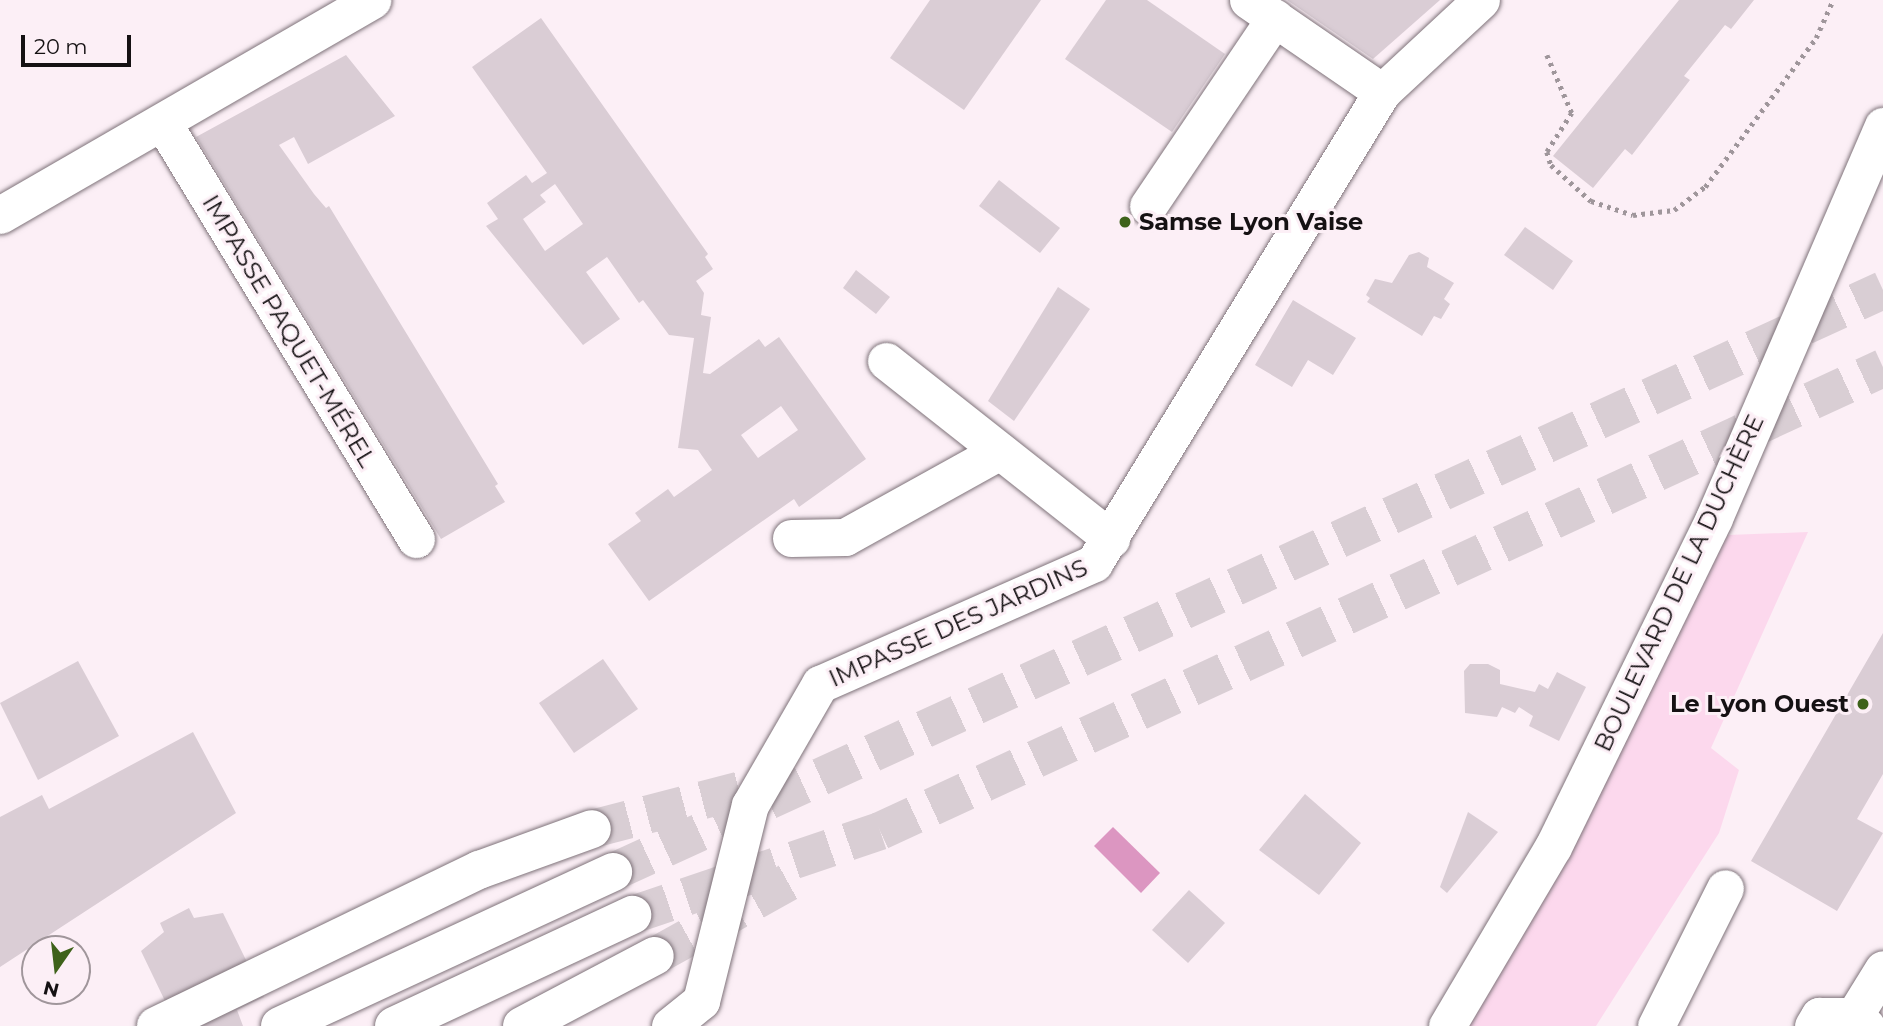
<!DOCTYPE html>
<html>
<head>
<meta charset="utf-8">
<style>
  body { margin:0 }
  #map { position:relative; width:1883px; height:1026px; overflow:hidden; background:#fceff6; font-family:Montserrat,sans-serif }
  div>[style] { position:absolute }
  .green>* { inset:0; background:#fcd8ed }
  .water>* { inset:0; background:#dc96c1 }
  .building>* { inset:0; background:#dacdd5 }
  .highway-tunnel>* { height:38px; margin-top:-19px; transform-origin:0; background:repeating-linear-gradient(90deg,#d9ced4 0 38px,transparent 0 57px) }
  .path>* { height:4.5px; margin-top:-2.25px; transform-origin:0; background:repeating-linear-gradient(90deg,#9f969b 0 3.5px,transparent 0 8.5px) }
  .roads { filter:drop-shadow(0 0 2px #7f737a) drop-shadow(0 0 2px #7f737a) }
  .minor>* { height:37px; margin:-18.5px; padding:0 18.5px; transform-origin:18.5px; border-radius:18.5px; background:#fff }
  .highway>* { height:38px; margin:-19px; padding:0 19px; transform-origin:19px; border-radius:19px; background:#fff }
  .dots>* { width:19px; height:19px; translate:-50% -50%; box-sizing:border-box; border:4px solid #fceff6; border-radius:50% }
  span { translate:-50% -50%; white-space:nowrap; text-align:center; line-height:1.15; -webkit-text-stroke:6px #fceff6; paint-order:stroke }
  .poi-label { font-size:24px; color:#151113; font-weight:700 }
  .left { translate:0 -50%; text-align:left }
  .right { translate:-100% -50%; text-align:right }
  .street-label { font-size:24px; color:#151113 }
  .north { position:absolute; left:21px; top:935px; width:70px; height:70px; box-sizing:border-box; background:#fceff6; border:2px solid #a0969b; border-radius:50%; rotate:194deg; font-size:19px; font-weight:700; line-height:28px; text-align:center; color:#151113 }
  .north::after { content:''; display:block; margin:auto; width:24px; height:32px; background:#3e621a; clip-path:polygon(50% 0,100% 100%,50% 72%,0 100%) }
  .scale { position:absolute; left:21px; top:35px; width:110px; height:32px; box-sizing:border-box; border:4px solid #151113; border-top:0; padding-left:9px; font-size:21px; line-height:24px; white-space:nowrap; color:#151113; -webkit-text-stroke:5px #fceff6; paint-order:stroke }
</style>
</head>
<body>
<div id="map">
  <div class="green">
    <div style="clip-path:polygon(1808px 532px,1711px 748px,1739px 770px,1719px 833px,1596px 1026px,1463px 1026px,1728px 535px)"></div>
  </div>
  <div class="water">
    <div style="clip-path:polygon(1113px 827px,1160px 873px,1141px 893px,1094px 846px)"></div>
  </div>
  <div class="building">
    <div style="clip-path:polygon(930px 0,1041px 0,964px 110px,890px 58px)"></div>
    <div style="clip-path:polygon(1106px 0,1147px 0,1225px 54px,1172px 132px,1065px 59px)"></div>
    <div style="clip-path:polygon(1287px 0,1440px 0,1373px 59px)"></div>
    <div style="clip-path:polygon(1679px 0,1754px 0,1731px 29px,1725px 25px,1684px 76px,1690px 80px,1632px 155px,1625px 149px,1593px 188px,1553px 156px)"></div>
    <div style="clip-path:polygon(evenodd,541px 18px,708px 254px,705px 257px,713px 269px,696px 281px,704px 293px,701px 315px,711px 317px,703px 373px,710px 374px,759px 339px,765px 347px,779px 337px,866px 459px,799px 507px,794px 499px,649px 601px,608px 544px,641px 521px,635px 513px,668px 489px,674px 497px,712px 470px,698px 450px,678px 448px,694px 338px,669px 335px,643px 300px,639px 303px,607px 257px,586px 272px,620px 319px,583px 345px,486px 226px,498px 219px,487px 203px,526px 175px,532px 183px,547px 173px,472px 67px,541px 18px,555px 184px,583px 224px,545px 251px,523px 219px,546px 202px,540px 195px,555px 184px,541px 18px,781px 406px,798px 430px,758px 458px,741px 435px,781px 406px)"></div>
    <div style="clip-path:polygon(346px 55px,395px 116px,308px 164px,294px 137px,279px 145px,314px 194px,326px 208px,329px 206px,498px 484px,495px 486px,505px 502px,441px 539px,196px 137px)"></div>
    <div style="clip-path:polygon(999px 180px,1060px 228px,1040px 253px,979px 206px)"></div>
    <div style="clip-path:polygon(1525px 227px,1573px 261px,1553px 290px,1504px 255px)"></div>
    <div style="clip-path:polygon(1419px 252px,1429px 258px,1427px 267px,1454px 283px,1444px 299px,1450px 304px,1441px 319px,1434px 316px,1422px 336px,1367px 302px,1370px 298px,1366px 295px,1375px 279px,1392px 283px,1409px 255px)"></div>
    <div style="clip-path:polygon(856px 270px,890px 297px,876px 314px,843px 288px)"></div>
    <div style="clip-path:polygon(1058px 287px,1090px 309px,1014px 421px,988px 401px)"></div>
    <div style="clip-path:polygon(1293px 300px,1356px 338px,1333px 375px,1308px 360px,1292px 387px,1255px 365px)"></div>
    <div style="clip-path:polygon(1883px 633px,1883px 774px,1857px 819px,1883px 833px,1837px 911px,1751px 861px)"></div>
    <div style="clip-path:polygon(603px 659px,638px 709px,574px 753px,539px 703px)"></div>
    <div style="clip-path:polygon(78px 661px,119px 736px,38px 780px,0 703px)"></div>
    <div style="clip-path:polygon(1470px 664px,1488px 664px,1500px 670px,1500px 684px,1535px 692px,1539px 684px,1548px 689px,1557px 672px,1586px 687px,1559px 741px,1529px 726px,1533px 716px,1519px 707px,1515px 713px,1502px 707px,1497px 717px,1465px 713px,1464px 671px)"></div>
    <div style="clip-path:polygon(193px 732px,236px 813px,0 967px,0 817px,42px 795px,49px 809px)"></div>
    <div style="clip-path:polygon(1305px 794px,1361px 843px,1319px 895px,1259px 850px)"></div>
    <div style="clip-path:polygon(1468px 812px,1498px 832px,1447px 893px,1440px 887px)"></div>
    <div style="clip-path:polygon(1189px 890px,1225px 923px,1188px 963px,1152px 930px)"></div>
    <div style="clip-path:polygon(189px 908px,194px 918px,223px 913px,264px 997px,237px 1010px,243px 1026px,177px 1026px,141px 951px,164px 932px,160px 923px)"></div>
  </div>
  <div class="highway-tunnel">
    <div style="left:592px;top:829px;width:166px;rotate:-14.6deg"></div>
    <div style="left:613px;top:872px;width:1397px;rotate:-24.62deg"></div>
    <div style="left:632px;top:915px;width:262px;rotate:-18.7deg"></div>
    <div style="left:880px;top:831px;width:1105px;rotate:-24.78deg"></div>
    <div style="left:655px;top:956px;width:161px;rotate:-29deg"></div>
  </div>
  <div class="path">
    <div style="left:1547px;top:55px;width:63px;rotate:66.7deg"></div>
    <div style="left:1572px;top:113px;width:46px;rotate:122.7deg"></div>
    <div style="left:1547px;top:152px;width:14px;rotate:73deg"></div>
    <div style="left:1551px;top:165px;width:54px;rotate:42deg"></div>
    <div style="left:1591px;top:201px;width:44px;rotate:18.4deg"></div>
    <div style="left:1633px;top:215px;width:41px;rotate:-7deg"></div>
    <div style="left:1674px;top:210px;width:39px;rotate:-37deg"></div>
    <div style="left:1705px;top:187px;width:186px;rotate:-53.3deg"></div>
    <div style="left:1816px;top:38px;width:42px;rotate:-65.9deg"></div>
  </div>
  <div class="roads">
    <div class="minor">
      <div style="left:1248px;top:0;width:163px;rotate:34.5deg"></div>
      <div style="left:1382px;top:92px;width:135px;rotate:-42.9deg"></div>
      <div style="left:163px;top:123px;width:487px;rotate:58.7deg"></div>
      <div style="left:1148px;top:206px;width:227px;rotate:-56deg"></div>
      <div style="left:0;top:215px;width:430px;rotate:-30deg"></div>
      <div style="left:886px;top:361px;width:287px;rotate:38.3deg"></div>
      <div style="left:791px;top:538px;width:54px;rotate:-1.1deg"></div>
      <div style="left:845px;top:537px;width:177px;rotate:-29deg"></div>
      <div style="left:1854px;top:1016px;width:55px;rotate:-58.3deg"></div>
      <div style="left:670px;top:1026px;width:40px;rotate:-39deg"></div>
      <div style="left:701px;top:1001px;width:202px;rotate:-76deg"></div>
      <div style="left:750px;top:805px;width:140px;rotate:-60deg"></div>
      <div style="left:820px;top:684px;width:300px;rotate:-23.8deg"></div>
      <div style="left:1094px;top:563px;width:552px;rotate:-58.56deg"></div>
      <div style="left:1447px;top:1026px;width:208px;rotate:-59.4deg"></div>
      <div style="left:1553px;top:847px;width:366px;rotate:-63.9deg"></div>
      <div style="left:1714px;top:518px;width:427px;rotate:-66.7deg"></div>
      <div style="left:1656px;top:1026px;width:154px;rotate:-63.4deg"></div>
      <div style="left:1813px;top:1026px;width:12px;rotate:-59deg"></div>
      <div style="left:1819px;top:1016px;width:35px"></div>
      <div style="left:1854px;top:1016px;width:16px;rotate:40deg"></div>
    </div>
    <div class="highway">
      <div style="left:156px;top:1026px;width:359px;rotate:-25.8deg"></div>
      <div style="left:479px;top:870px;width:120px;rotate:-19.9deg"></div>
      <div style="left:280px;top:1026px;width:367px;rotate:-24.8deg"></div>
      <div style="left:394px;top:1026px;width:263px;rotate:-25deg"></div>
      <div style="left:522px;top:1026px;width:150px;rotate:-27.8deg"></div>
    </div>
  </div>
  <div class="dots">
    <div style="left:1125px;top:222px;background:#3e621a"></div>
    <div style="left:1863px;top:704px;background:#3e621a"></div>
  </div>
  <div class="poi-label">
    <span class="left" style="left:1139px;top:222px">Samse Lyon Vaise</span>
    <span class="right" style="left:1849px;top:704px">Le Lyon Ouest</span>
  </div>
  <div class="street-label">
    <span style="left:289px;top:331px;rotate:59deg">IMPASSE PAQUET-MÉREL</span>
    <span style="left:1679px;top:583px;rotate:-65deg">BOULEVARD DE LA DUCHÈRE</span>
    <span style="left:958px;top:623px;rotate:-24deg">IMPASSE DES JARDINS</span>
  </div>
  <div class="north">N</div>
  <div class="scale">20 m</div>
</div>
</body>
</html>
